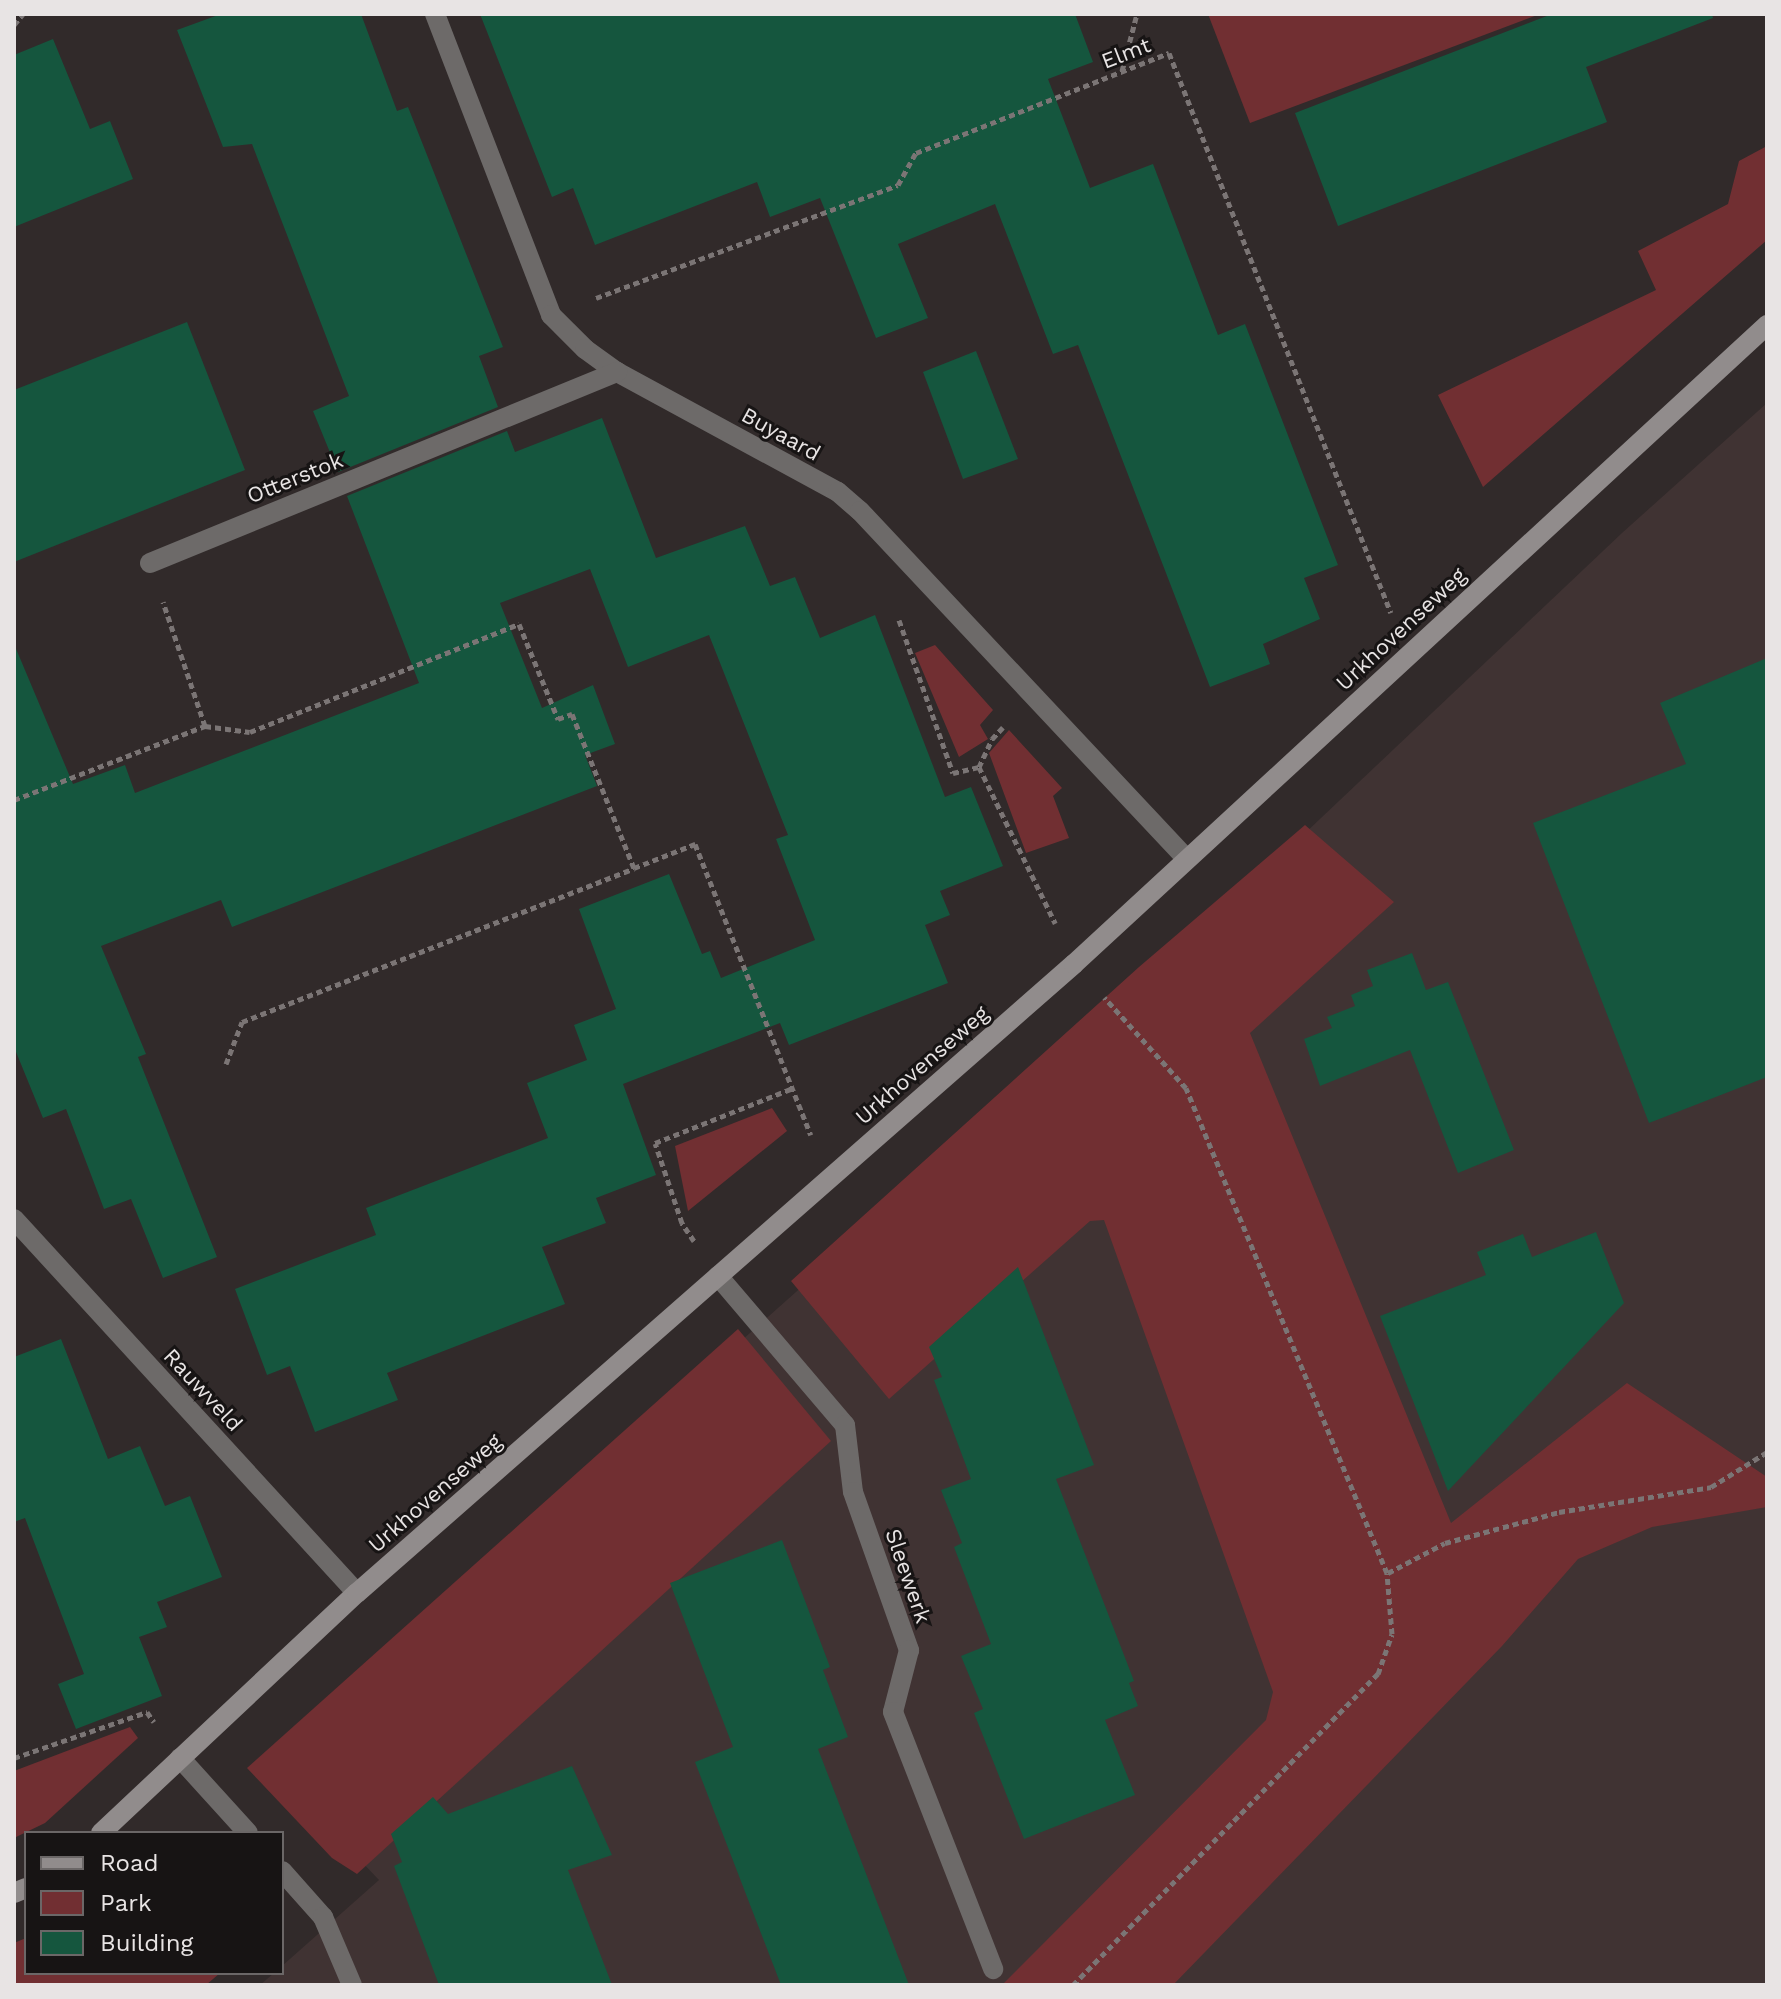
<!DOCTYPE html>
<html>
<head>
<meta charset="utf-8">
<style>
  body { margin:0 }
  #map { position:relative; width:1781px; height:1999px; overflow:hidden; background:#312a2a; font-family:"Work Sans",sans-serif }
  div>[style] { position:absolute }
  .built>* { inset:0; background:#403333 }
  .green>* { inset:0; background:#712f32 }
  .building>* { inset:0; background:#15563e }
  .path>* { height:5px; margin-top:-2.5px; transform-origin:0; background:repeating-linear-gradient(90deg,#7b7575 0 6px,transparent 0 10px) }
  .street>* { height:20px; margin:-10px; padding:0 10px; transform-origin:10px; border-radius:10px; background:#6d6a69 }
  .secondary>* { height:20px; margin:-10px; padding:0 10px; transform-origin:10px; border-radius:10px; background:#918c8c }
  span { translate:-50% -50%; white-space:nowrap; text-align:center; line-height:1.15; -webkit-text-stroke:6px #171414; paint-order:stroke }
  .street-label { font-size:22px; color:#e8e4e4 }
  .frame { position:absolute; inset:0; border:16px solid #e8e4e4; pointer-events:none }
  .legend { position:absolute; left:24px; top:1831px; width:260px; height:144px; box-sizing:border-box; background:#171414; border:2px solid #6b6767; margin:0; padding:10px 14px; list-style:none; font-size:24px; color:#e8e4e4 }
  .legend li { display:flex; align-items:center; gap:16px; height:40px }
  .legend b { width:40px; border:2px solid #6b6767 }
</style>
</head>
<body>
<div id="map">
  <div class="built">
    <div style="clip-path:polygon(1767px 403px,1767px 1985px,260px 1985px,274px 1973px,282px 1973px,282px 1966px,379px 1880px,267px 1763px,1207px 926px,1622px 533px)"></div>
  </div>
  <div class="green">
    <div style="clip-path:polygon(1208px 14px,1540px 14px,1250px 123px)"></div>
    <div style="clip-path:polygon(1767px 146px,1767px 240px,1483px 487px,1438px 395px,1656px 290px,1638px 251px,1728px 204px,1739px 161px)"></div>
    <div style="clip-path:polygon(935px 645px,993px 710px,980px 725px,988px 739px,959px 757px,915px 653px)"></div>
    <div style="clip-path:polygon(1009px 730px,1062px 788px,1053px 796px,1069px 838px,1026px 853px,989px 753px)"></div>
    <div style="clip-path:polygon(1305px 825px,1394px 902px,1250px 1033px,1451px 1523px,1627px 1383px,1767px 1477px,1767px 1507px,1652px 1527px,1578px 1559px,1502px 1646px,1173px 1985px,1002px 1985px,1266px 1720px,1273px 1692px,1104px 1220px,1090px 1221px,889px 1399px,791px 1281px,1139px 967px)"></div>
    <div style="clip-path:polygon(772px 1108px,787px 1131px,688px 1211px,675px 1146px)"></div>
    <div style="clip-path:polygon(738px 1329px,831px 1441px,357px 1874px,332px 1858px,247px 1768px)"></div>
    <div style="clip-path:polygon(130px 1727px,138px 1738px,45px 1823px,14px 1838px,14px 1771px)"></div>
    <div style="clip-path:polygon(26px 1938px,26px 1973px,220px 1973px,206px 1985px,14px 1985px,14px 1943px)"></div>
  </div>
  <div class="building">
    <div style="clip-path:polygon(221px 14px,361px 14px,397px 111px,408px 107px,503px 347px,479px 356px,498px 407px,338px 472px,313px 411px,349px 396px,252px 144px,223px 147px,177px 30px)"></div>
    <div style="clip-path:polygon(480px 14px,1075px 14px,1093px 62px,1048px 79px,1090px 188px,1153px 164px,1218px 335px,1245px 324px,1338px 565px,1304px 578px,1320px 619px,1263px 644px,1270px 664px,1210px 687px,1078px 345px,1053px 354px,995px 204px,898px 244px,928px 318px,876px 338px,820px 198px,770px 217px,757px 182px,595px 245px,573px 188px,552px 197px)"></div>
    <div style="clip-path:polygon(1552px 14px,1712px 14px,1713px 18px,1586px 67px,1607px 122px,1338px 226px,1295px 113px)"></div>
    <div style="clip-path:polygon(53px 39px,90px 129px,110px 121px,133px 179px,14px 227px,14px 55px)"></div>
    <div style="clip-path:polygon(187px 322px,245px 470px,14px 562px,14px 390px)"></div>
    <div style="clip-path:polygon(976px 351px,1018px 459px,963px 479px,923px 372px)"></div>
    <div style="clip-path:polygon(602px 418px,656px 558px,745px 526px,770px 586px,795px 577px,820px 638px,875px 615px,945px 797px,971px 787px,1003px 866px,940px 891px,950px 915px,925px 925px,948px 983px,789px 1045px,780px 1023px,623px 1084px,656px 1175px,596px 1198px,606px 1223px,542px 1247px,565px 1304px,387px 1373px,398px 1400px,315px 1432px,290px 1366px,267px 1375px,235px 1289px,376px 1235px,366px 1208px,548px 1138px,527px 1083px,587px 1060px,574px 1025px,616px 1009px,579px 909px,669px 874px,702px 954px,710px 951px,721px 978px,815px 940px,776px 839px,788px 835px,709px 635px,628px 667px,590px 569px,500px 603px,542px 708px,593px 685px,615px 744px,585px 755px,597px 786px,232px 927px,221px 900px,101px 946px,146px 1054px,138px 1057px,217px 1257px,163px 1278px,131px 1199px,104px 1209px,66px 1109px,43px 1118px,14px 1047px,14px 644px,73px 784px,125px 765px,135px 793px,419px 683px,347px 496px,507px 431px,515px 452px)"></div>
    <div style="clip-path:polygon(1767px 658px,1767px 1077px,1649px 1123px,1533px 823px,1686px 764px,1660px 703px)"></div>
    <div style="clip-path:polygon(1412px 953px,1426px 990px,1448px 982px,1514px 1150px,1458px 1173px,1410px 1050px,1320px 1086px,1304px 1039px,1332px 1028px,1327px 1017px,1355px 1006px,1351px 995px,1373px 986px,1367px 970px)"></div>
    <div style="clip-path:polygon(1596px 1232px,1624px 1303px,1448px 1491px,1380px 1316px,1486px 1275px,1477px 1252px,1523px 1234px,1532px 1257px)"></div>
    <div style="clip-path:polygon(1018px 1267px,1094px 1465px,1056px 1479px,1134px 1681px,1129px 1683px,1138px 1706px,1105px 1720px,1135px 1795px,1024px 1839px,974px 1713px,983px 1709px,961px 1656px,991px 1644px,954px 1547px,962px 1543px,941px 1490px,971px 1479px,934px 1380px,942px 1377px,929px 1347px)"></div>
    <div style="clip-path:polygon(61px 1339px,108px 1459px,140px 1446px,165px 1506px,190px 1496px,222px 1577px,157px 1602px,167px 1627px,139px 1637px,162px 1696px,76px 1729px,58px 1684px,84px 1674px,25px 1518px,14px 1522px,14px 1357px)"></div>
    <div style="clip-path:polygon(782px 1540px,830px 1667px,823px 1670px,848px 1737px,818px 1749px,909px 1985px,781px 1985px,695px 1762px,733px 1747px,670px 1583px)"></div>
    <div style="clip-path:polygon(572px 1766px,612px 1855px,568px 1870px,612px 1985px,439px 1985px,394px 1866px,402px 1862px,391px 1834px,433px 1797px,448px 1814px)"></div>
  </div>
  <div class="path">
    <div style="left:14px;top:25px;width:14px;rotate:-51deg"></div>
    <div style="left:1122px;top:71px;width:59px;rotate:-75.3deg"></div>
    <div style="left:596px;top:298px;width:322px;rotate:-20.5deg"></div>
    <div style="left:898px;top:185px;width:37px;rotate:-61deg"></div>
    <div style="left:916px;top:153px;width:272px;rotate:-21.6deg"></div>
    <div style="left:1169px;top:53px;width:602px;rotate:68.38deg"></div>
    <div style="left:899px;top:620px;width:162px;rotate:70.6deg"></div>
    <div style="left:953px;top:773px;width:27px;rotate:-13deg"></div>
    <div style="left:979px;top:767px;width:174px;rotate:64deg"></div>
    <div style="left:205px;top:726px;width:45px;rotate:7.6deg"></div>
    <div style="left:250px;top:732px;width:290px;rotate:-21.9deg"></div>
    <div style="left:519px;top:624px;width:103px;rotate:67.7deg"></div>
    <div style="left:558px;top:719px;width:15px;rotate:-20deg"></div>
    <div style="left:572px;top:714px;width:166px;rotate:68.1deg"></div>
    <div style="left:634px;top:868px;width:66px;rotate:-21.5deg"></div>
    <div style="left:695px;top:844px;width:313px;rotate:68.3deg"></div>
    <div style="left:979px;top:767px;width:31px;rotate:-65deg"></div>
    <div style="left:992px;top:739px;width:16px;rotate:-47deg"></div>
    <div style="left:14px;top:800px;width:205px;rotate:-21.2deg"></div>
    <div style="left:205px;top:726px;width:131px;rotate:-108.7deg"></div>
    <div style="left:226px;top:1064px;width:45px;rotate:-69.1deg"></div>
    <div style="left:242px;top:1022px;width:421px;rotate:-21.4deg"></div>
    <div style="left:694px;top:1241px;width:22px;rotate:-124deg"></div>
    <div style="left:682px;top:1223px;width:84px;rotate:-108.6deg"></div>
    <div style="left:655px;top:1143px;width:149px;rotate:-21.7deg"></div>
    <div style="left:1388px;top:1573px;width:64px;rotate:-27.8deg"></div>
    <div style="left:1445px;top:1543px;width:118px;rotate:-15.2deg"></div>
    <div style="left:1559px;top:1512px;width:154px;rotate:-9.3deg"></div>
    <div style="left:1711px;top:1487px;width:66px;rotate:-32deg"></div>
    <div style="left:14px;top:1758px;width:141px;rotate:-19.1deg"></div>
    <div style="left:147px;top:1712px;width:12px;rotate:55deg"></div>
    <div style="left:1073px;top:1985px;width:436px;rotate:-45.6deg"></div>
    <div style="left:1378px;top:1674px;width:42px;rotate:-70.7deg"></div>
    <div style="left:1392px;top:1634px;width:61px;rotate:-94.7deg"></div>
    <div style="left:1387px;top:1573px;width:525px;rotate:-112.51deg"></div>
    <div style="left:1186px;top:1088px;width:122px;rotate:-132deg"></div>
  </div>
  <div class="street">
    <div style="left:435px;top:14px;width:323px;rotate:68.9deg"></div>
    <div style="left:551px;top:315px;width:48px;rotate:45deg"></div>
    <div style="left:585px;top:349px;width:39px;rotate:36deg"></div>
    <div style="left:617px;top:372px;width:251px;rotate:28.5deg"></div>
    <div style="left:838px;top:492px;width:29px;rotate:41deg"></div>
    <div style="left:860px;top:511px;width:476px;rotate:46.8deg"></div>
    <div style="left:150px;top:563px;width:505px;rotate:-22.24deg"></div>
    <div style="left:14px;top:1219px;width:507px;rotate:47.48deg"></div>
    <div style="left:718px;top:1276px;width:196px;rotate:49.6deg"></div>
    <div style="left:845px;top:1425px;width:67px;rotate:83.2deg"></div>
    <div style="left:853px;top:1492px;width:168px;rotate:70.5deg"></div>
    <div style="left:909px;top:1650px;width:64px;rotate:104.5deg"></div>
    <div style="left:893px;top:1712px;width:276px;rotate:68.7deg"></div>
    <div style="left:180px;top:1758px;width:101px;rotate:47.8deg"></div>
    <div style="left:282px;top:1871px;width:62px;rotate:48.3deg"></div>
    <div style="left:323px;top:1917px;width:74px;rotate:66.9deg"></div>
  </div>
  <div class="secondary">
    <div style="left:101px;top:1833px;width:351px;rotate:-43.2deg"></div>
    <div style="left:357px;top:1593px;width:954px;rotate:-41.26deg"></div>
    <div style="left:1074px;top:964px;width:943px;rotate:-42.68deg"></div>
    <div style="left:14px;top:1893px;width:13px;rotate:-23deg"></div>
  </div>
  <div class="street-label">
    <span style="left:1126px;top:53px;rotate:-21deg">Elmt</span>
    <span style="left:781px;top:434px;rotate:29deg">Buyaard</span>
    <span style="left:295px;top:478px;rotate:-22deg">Otterstok</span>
    <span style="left:1401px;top:629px;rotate:-43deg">Urkhovenseweg</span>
    <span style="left:922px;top:1065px;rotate:-41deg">Urkhovenseweg</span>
    <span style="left:203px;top:1390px;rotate:47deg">Rauwveld</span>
    <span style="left:435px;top:1493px;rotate:-41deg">Urkhovenseweg</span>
    <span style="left:908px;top:1576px;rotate:71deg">Sleewerk</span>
  </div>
  <div class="frame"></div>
  <ul class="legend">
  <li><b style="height:10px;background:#918c8c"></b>Road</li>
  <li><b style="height:22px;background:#712f32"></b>Park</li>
  <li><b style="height:22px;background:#15563e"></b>Building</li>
  </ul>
</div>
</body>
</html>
